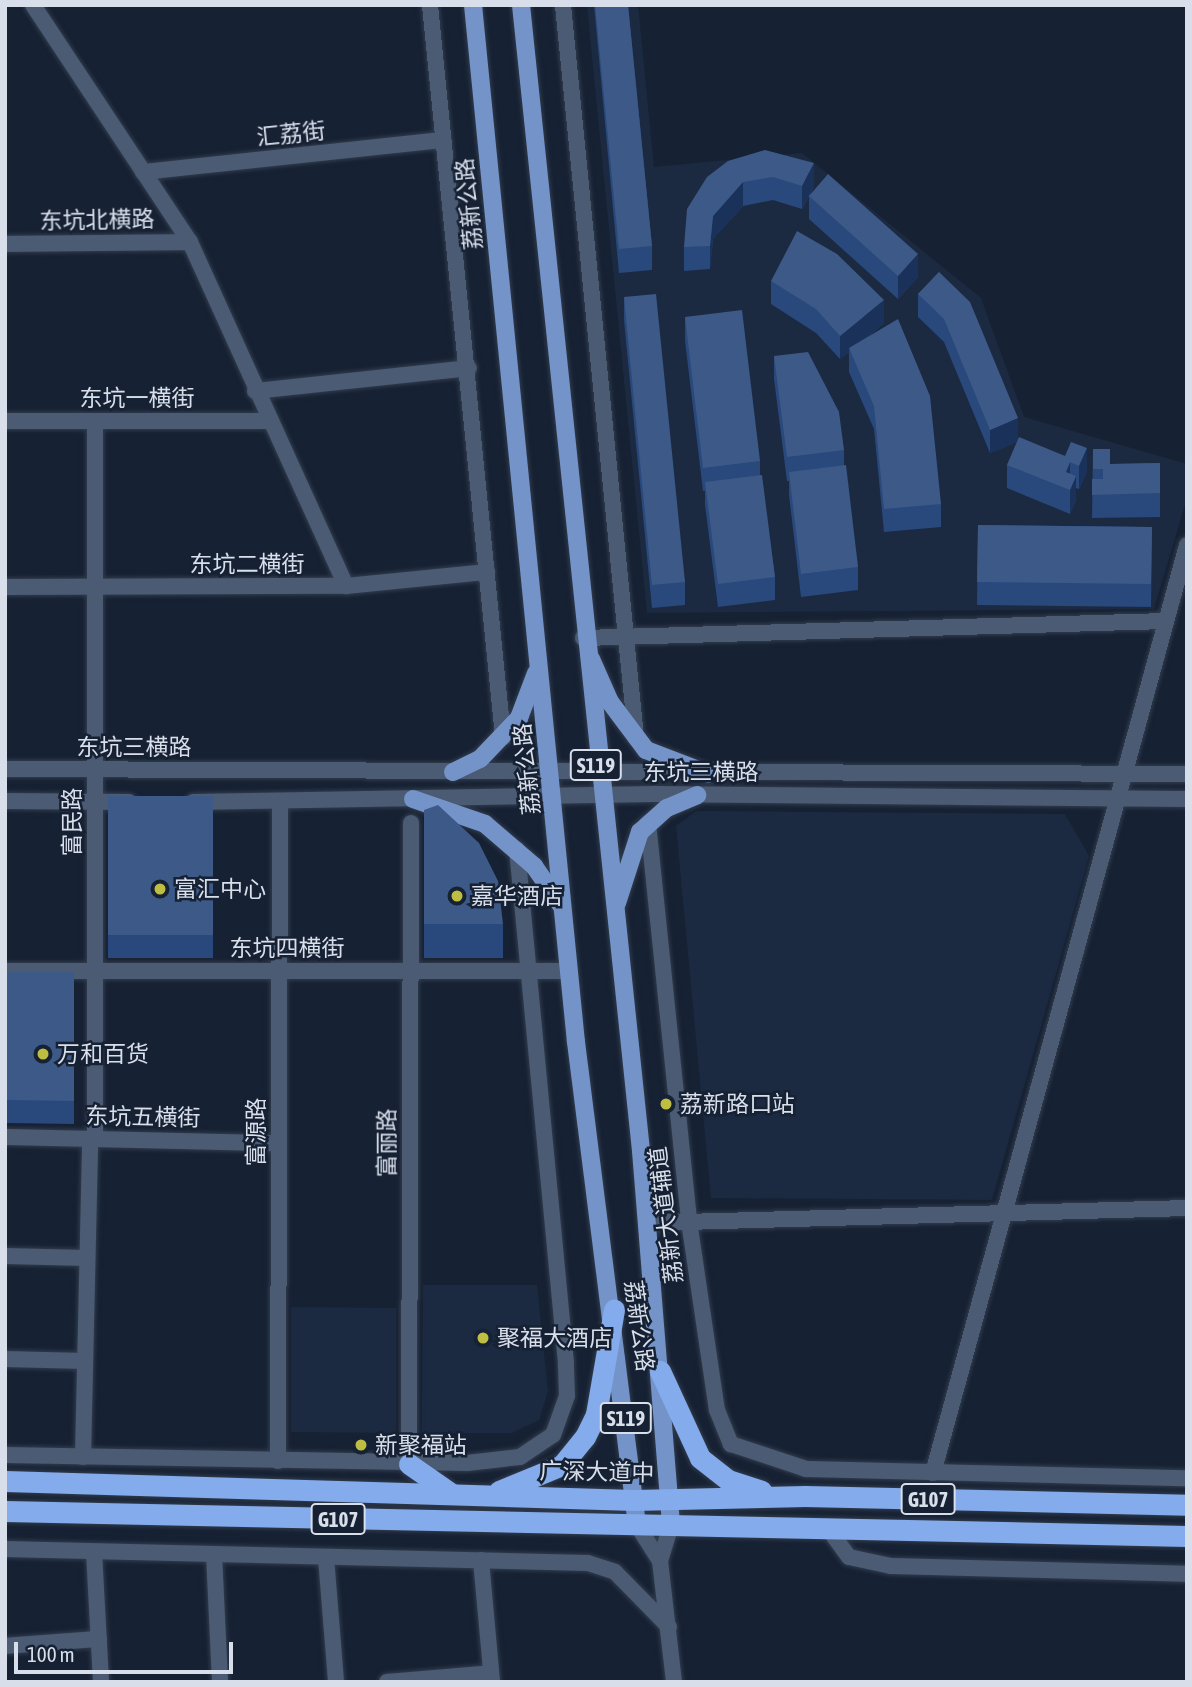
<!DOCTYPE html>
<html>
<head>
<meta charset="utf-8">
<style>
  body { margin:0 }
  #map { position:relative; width:1192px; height:1687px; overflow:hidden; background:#162133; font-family:"Asap Condensed","Noto Sans SC",sans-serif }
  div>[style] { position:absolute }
  .built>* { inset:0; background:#1b2a41 }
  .roads { filter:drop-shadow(0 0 2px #313c4d) drop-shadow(0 0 2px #313c4d) }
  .minor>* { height:16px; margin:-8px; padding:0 8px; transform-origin:8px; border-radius:8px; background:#4b5b74 }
  .major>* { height:18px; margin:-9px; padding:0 9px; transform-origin:9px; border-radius:9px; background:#7494c9 }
  .highway>* { height:21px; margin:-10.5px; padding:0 10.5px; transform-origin:10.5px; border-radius:10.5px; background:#84abeb }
  .wall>* { inset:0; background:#29487c }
  .shaded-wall>* { inset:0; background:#1a325a }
  .building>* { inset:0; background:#3c5988 }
  .dots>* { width:19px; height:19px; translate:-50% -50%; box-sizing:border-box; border:4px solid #162133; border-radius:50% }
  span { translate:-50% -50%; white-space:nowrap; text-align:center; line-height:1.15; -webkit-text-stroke:5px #162133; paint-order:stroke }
  .shield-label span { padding:2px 5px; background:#162133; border:2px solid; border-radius:5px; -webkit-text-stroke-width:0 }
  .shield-label { font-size:21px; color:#d8dfeb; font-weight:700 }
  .street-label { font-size:23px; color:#d8dfeb }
  .poi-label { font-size:23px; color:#d8dfeb }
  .left { translate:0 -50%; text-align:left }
  .frame { position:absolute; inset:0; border:7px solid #d8dfeb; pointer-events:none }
  .scale { position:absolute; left:14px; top:1642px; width:219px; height:32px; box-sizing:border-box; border:4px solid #d8dfeb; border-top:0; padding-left:9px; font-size:21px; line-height:24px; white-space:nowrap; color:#d8dfeb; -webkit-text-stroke:5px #162133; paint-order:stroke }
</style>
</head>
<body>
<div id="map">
  <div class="built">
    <div style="clip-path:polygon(638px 5px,654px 167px,802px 153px,981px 298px,1024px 417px,1187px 464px,1187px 498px,1154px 609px,647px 613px,587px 6px)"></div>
    <div style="clip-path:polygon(696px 811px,1065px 814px,1089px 856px,992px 1200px,711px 1198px,676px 826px)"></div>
    <div style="clip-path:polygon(423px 1285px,537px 1285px,548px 1391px,539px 1420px,512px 1433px,422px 1433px)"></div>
    <div style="clip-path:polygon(291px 1307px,396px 1308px,396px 1433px,291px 1432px)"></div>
  </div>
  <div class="roads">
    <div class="minor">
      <div style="left:33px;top:5px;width:284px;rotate:56.5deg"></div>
      <div style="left:190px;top:242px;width:378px;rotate:65.6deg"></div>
      <div style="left:430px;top:5px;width:736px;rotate:84.3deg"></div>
      <div style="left:563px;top:5px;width:737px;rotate:84.31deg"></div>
      <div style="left:143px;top:172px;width:302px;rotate:-6.1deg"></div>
      <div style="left:5px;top:244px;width:185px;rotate:-0.6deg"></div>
      <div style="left:255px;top:391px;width:215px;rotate:-6.1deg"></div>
      <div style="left:5px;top:421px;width:264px"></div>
      <div style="left:5px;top:587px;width:341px;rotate:-0.2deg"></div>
      <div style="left:346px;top:586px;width:142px;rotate:-5.7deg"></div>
      <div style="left:583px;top:638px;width:582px;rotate:-1.67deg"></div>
      <div style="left:5px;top:769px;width:1182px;rotate:0.24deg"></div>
      <div style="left:5px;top:801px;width:124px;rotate:0.5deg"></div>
      <div style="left:193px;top:802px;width:461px;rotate:-1deg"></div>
      <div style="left:654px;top:794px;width:533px;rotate:0.54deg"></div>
      <div style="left:648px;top:823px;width:400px;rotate:84.1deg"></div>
      <div style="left:689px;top:1221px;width:191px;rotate:81.6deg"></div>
      <div style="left:717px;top:1410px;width:37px;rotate:68deg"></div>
      <div style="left:731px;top:1444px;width:79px;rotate:18.4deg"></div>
      <div style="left:806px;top:1469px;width:381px;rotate:1.4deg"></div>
      <div style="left:5px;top:971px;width:564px"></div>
      <div style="left:5px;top:1137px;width:274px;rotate:1.3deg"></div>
      <div style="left:95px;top:1139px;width:718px;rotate:-90deg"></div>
      <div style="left:648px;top:1223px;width:539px;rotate:-1.59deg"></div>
      <div style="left:5px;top:1256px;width:82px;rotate:1.4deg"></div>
      <div style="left:5px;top:1359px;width:80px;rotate:1.4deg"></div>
      <div style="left:5px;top:1455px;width:462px;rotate:1deg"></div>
      <div style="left:467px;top:1463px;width:53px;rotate:-6.5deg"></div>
      <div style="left:520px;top:1457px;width:40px;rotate:-34deg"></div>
      <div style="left:553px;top:1435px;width:41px;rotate:-70.3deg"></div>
      <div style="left:567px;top:1396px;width:33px;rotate:-92deg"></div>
      <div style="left:566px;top:1363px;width:516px;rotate:-95.45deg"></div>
      <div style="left:83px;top:1457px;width:319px;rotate:-88.7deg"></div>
      <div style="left:278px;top:1461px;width:658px;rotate:-89.83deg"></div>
      <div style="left:409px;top:1464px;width:641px;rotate:-89.82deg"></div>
      <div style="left:933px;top:1473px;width:962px;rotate:-74.69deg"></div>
      <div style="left:637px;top:1525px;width:43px;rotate:57.4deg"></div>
      <div style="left:660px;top:1561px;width:122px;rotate:83.4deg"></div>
      <div style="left:830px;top:1531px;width:32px;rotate:54deg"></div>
      <div style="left:849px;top:1557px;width:43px;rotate:12.1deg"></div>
      <div style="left:891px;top:1566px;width:296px;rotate:1.5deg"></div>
      <div style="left:5px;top:1549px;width:583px;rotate:1.38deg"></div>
      <div style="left:588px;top:1563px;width:28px;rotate:18deg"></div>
      <div style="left:615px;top:1572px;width:77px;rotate:45.5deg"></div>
      <div style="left:94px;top:1552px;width:130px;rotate:86.9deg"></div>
      <div style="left:214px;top:1554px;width:128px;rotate:87.3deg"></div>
      <div style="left:326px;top:1557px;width:125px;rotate:85.4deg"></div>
      <div style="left:481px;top:1560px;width:122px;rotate:84.8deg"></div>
      <div style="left:660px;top:1561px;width:38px;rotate:-73deg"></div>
      <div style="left:5px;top:1646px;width:94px;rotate:-4.3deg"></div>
      <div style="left:387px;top:1682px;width:104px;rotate:-4.9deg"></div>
    </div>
    <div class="major">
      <div style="left:473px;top:5px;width:1042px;rotate:84.33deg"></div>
      <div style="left:576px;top:1042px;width:487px;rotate:82.8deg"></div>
      <div style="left:521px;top:5px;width:1152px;rotate:84.02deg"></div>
      <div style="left:641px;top:1151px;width:375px;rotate:85.4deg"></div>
      <div style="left:591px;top:659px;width:47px;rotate:66.2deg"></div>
      <div style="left:610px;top:702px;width:60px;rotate:53.1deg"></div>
      <div style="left:646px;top:750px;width:67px;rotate:20.9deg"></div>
      <div style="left:453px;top:772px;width:30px;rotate:-26deg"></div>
      <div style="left:480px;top:759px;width:57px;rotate:-46.4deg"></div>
      <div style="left:519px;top:718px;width:48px;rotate:-69.3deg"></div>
      <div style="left:413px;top:799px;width:76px;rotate:19.1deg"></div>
      <div style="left:485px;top:824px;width:65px;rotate:40.6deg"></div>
      <div style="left:534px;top:866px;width:47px;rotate:55.3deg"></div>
      <div style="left:617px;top:903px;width:75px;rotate:-72.1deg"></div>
      <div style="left:640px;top:832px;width:36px;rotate:-42deg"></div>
      <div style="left:667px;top:808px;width:33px;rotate:-23deg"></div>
    </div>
    <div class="highway">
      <div style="left:660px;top:1371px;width:96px;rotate:65.3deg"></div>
      <div style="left:700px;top:1458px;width:36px;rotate:38deg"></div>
      <div style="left:728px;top:1480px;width:35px;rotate:18deg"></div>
      <div style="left:409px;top:1464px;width:52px;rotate:34.9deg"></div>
      <div style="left:5px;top:1481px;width:629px;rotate:1.73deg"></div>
      <div style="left:634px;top:1500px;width:171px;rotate:-1.3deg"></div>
      <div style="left:805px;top:1496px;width:382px;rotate:1.3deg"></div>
      <div style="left:499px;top:1491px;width:68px;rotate:-22.4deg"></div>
      <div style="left:562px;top:1465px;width:36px;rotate:-51deg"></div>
      <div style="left:585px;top:1437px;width:25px;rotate:-64deg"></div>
      <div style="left:596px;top:1414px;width:106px;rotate:-80.2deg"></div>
      <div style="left:5px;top:1511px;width:1182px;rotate:1.21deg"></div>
    </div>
  </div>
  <div class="wall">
    <div style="clip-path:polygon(594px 5px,628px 5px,652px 246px,652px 270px,619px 273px)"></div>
    <div style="clip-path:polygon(728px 161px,814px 186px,810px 195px,918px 277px,898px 299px,809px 219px,809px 196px,802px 209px,773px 200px,743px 206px,713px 239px,710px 269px,684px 271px,684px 247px)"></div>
    <div style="clip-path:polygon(939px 272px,1018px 439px,1065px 456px,1087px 471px,1079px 489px,1076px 488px,1076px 500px,1070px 514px,1007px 488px,1007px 465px,1017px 442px,990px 453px,944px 342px,918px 317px,918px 294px)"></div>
    <div style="clip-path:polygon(771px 281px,884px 323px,864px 340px,941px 504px,941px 527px,884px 532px,874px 429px,849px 372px,849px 352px,840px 359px,816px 333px,771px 304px)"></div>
    <div style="clip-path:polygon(624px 297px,685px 582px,685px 605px,652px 608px,624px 320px)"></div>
    <div style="clip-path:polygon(685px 317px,760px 461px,760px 475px,775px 577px,775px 600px,718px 607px,705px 505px,705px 491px,703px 491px,685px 341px)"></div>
    <div style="clip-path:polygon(774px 356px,844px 450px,844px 465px,858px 567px,858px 590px,801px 597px,789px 495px,789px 481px,787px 481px,774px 379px)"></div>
    <div style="clip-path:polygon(1093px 449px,1110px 464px,1160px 463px,1160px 517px,1092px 518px)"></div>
    <div style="clip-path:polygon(978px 525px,1152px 527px,1151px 607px,977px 605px)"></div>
    <div style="clip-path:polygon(108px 796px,213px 796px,213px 958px,108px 958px)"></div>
    <div style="clip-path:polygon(424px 810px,503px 924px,503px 958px,424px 958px)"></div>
    <div style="clip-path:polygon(5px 972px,74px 972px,74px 1124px,5px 1123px)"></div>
  </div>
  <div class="shaded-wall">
    <div style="clip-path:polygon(814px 163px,814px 186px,802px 209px,802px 186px)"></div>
    <div style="clip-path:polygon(743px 182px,743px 206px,713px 239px,710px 269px,710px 246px,713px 216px)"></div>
    <div style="clip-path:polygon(918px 254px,918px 277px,898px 299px,898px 276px)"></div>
    <div style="clip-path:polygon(884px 300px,884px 323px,850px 351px,849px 348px,849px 352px,840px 359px,840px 336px)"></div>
    <div style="clip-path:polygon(1018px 418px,1018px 442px,990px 453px,990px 430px)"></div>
    <div style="clip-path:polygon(1087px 448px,1087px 471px,1079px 489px,1079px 466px)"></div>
    <div style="clip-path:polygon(1070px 462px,1070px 485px,1066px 472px)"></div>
    <div style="clip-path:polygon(1076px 476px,1076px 500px,1070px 514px,1070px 490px)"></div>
  </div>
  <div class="building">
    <div style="clip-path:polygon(595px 5px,628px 5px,652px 246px,619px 249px)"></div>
    <div style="clip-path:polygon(765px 150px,814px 163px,802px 186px,773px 177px,743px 182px,713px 216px,710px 246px,684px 247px,687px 209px,707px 177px,728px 161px)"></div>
    <div style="clip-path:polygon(828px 174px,918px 254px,898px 276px,809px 196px)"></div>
    <div style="clip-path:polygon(797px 231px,837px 254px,884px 300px,840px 336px,816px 309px,771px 281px)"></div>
    <div style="clip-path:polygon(939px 272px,970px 302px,1018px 418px,990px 430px,944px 319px,918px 294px)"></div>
    <div style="clip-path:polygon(656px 294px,685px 582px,652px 585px,624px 297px)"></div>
    <div style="clip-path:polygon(742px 310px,760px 461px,703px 468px,685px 317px)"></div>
    <div style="clip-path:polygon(898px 319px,930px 396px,941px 504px,884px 509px,874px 406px,849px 348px)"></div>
    <div style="clip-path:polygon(808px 352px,839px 412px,844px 450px,787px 457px,774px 356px)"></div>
    <div style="clip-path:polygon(1019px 437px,1065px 456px,1071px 442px,1087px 448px,1079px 466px,1070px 462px,1066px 472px,1076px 476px,1070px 490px,1007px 465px)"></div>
    <div style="clip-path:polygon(1093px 449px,1110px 449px,1110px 464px,1160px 463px,1160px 493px,1092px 495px,1092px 479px,1103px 479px,1103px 469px,1093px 469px)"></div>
    <div style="clip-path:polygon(846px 465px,858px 567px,801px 574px,789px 472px)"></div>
    <div style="clip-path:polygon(762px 475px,775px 577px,718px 584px,705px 482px)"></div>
    <div style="clip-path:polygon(978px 525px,1152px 527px,1151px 584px,977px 582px)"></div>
    <div style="clip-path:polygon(108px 796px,213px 796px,213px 935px,108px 935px)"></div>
    <div style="clip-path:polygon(438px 805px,479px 843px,498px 881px,503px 924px,424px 924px,424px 810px)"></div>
    <div style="clip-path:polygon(5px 972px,74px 972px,74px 1101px,5px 1100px)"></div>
  </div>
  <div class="dots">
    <div style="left:160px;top:889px;background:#bebf42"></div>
    <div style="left:457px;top:896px;background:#bebf42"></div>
    <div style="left:43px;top:1054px;background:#bebf42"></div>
    <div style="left:666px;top:1104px;background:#bebf42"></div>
    <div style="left:483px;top:1338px;background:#bebf42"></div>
    <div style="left:361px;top:1445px;background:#bebf42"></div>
  </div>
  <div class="shield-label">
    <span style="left:596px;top:765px">S119</span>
    <span style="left:626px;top:1418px">S119</span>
    <span style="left:928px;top:1499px">G107</span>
    <span style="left:338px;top:1519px">G107</span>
  </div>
  <div class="street-label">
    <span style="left:291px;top:134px;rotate:-6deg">汇荔街</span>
    <span style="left:469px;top:204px;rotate:-96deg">荔新公路</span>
    <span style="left:97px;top:220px;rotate:-1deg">东坑北横路</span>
    <span style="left:137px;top:398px">东坑一横街</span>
    <span style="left:247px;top:564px">东坑二横街</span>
    <span style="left:134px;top:747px">东坑三横路</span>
    <span style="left:527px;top:769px;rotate:-96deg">荔新公路</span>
    <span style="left:701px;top:772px">东坑三横路</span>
    <span style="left:72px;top:822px;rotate:-90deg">富民路</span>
    <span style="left:287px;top:948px">东坑四横街</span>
    <span style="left:143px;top:1117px;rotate:1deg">东坑五横街</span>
    <span style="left:256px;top:1132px;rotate:-90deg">富源路</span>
    <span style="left:387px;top:1143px;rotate:-90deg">富丽路</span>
    <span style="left:666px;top:1215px;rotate:-97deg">荔新大道辅道</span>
    <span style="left:639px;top:1326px;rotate:82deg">荔新公路</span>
    <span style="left:597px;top:1472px;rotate:1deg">广深大道中</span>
  </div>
  <div class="poi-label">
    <span class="left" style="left:174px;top:889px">富汇中心</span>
    <span class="left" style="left:471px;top:896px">嘉华酒店</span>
    <span class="left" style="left:57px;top:1054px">万和百货</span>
    <span class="left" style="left:680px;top:1104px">荔新路口站</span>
    <span class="left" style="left:497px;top:1338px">聚福大酒店</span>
    <span class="left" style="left:375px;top:1445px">新聚福站</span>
  </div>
  <div class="frame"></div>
  <div class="scale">100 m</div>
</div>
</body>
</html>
